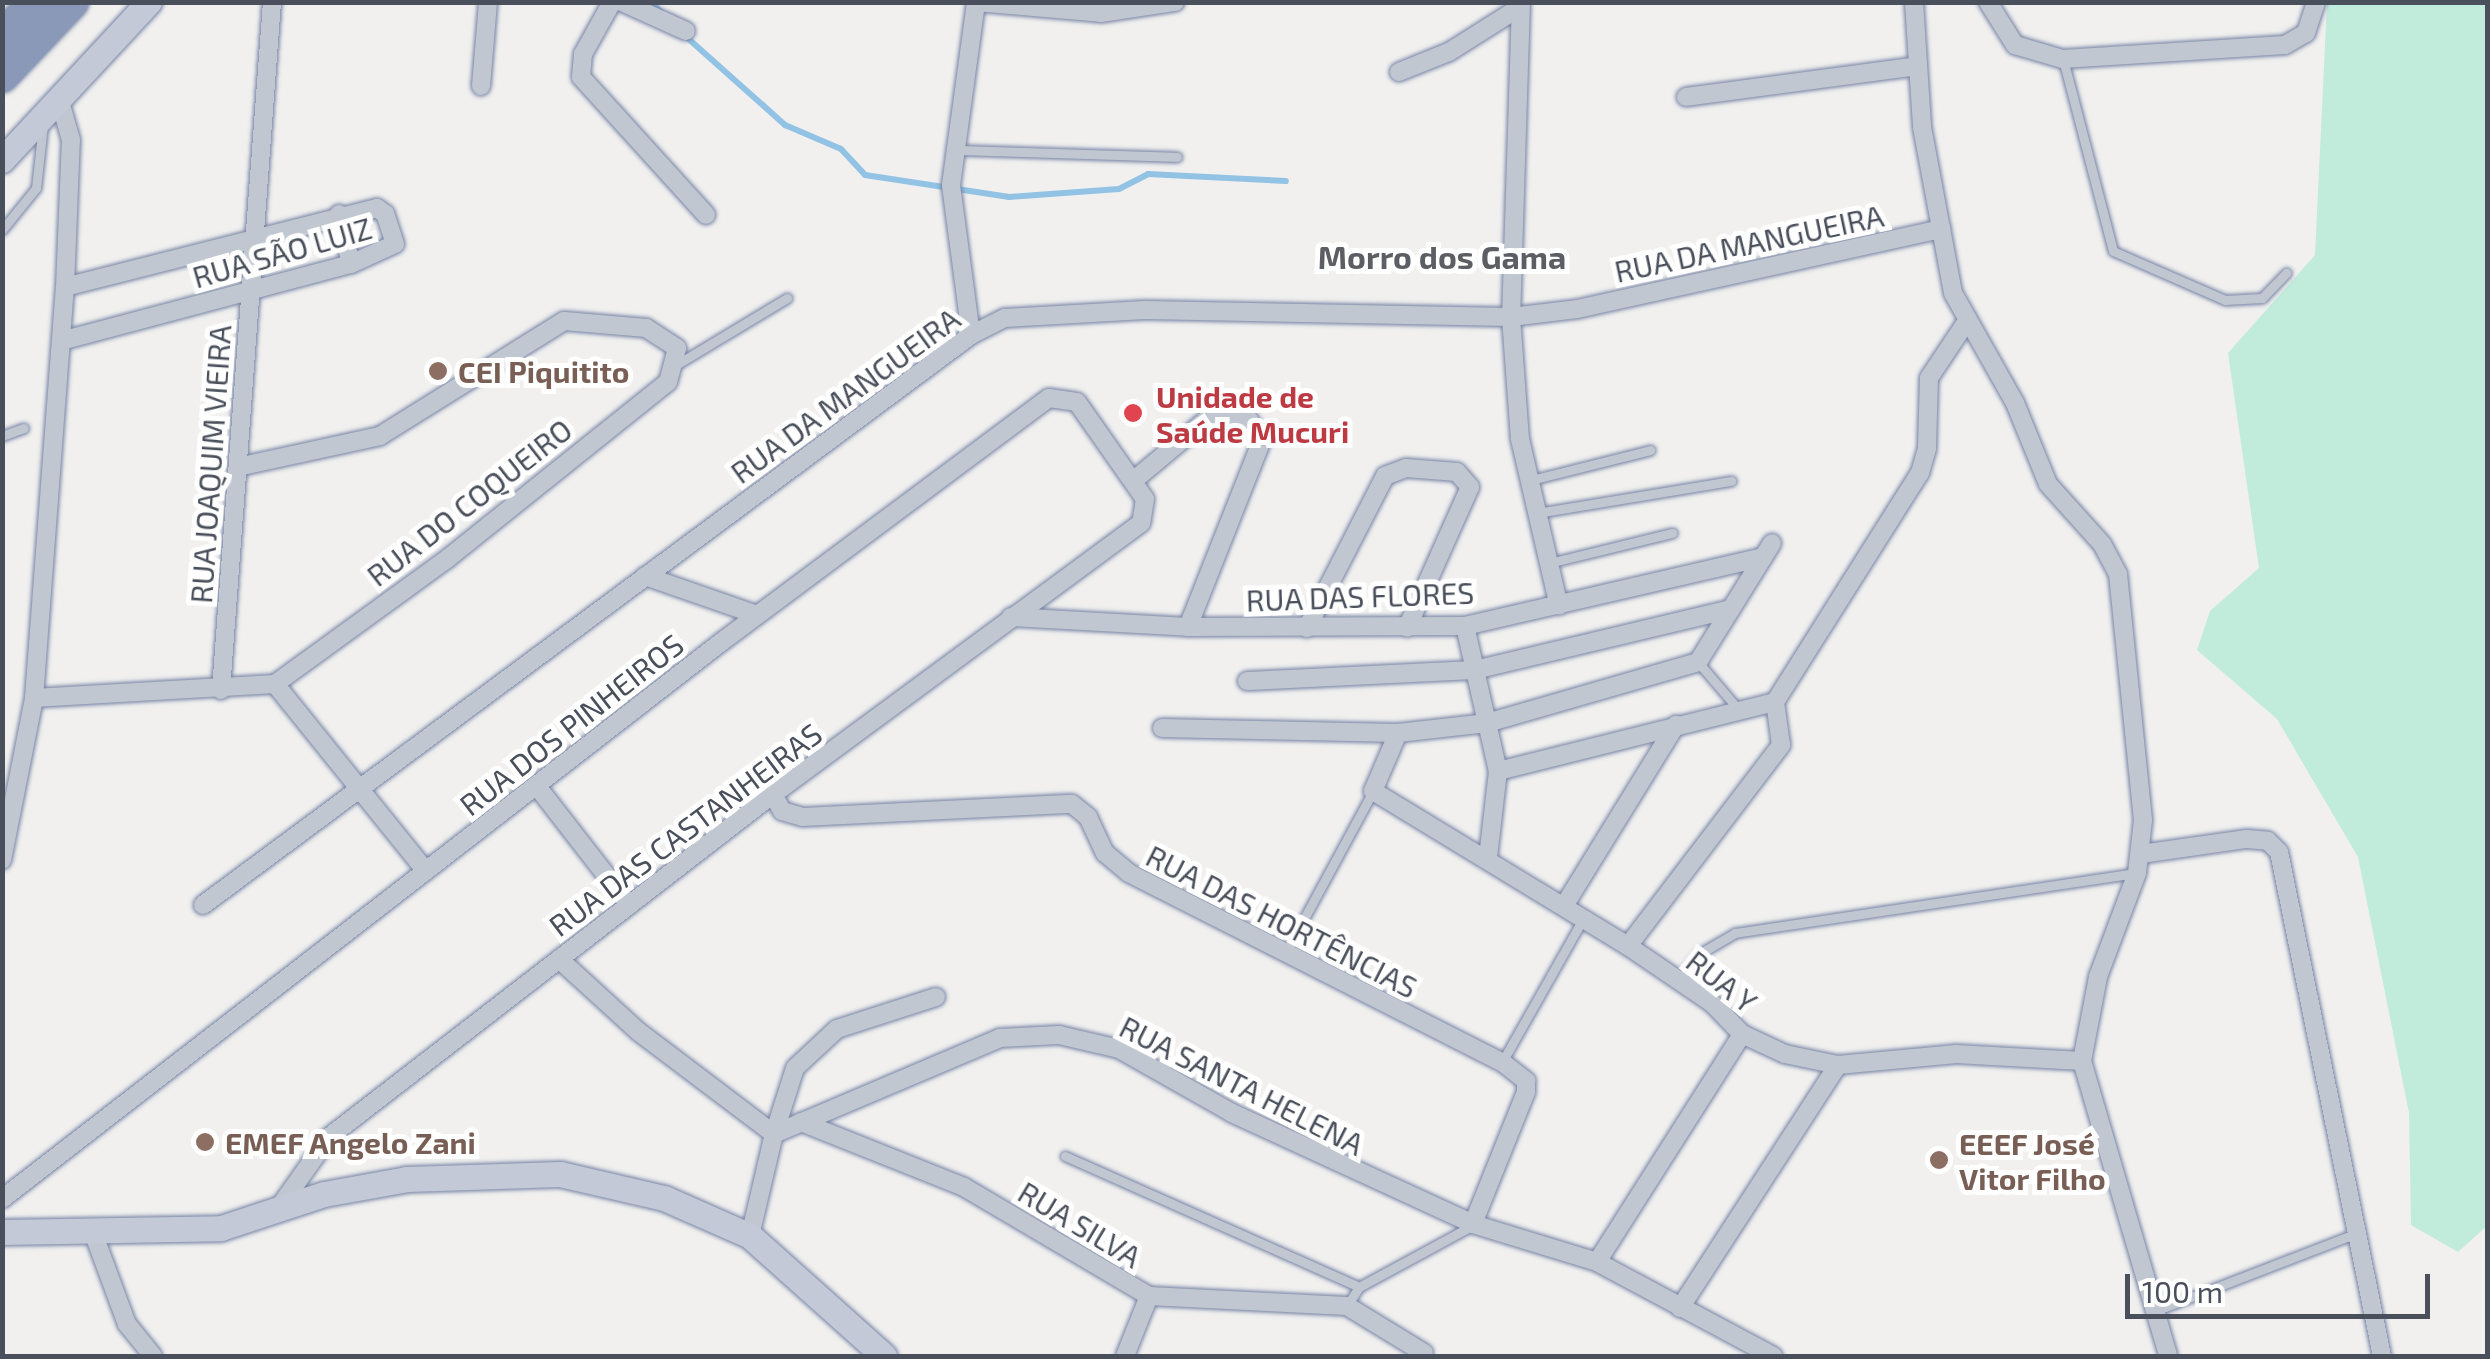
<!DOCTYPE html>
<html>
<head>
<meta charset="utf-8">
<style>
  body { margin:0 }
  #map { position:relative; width:2490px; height:1359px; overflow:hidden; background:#f1f0ef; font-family:"Exo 2",sans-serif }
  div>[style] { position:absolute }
  .green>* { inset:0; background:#c1ebda }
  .stream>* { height:6px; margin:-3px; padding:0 3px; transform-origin:3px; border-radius:3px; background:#92c3e4 }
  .roads { filter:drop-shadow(0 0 2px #7684a5) drop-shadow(0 0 2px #7684a5) }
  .lane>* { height:9px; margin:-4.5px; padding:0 4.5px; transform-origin:4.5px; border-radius:4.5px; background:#c1c7d0 }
  .street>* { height:18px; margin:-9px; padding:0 9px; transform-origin:9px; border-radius:9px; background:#c1c7d0 }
  .secondary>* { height:25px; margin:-12.5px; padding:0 12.5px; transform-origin:12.5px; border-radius:12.5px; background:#c3c9d6 }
  .highway>* { height:32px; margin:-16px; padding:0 16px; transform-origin:16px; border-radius:16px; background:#8b99b9 }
  .dots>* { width:28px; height:28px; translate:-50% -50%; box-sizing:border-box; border:5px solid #fff; border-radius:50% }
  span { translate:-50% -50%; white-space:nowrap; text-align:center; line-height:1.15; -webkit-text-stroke:10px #fff; paint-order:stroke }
  .street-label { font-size:30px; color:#494f5b }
  .education-label { font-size:30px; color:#785e54; font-weight:700 }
  .left { translate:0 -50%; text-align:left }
  .health-label { font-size:30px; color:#be3a42; font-weight:700 }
  .neighbourhood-label { font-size:32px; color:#5c5e63; font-weight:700 }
  .frame { position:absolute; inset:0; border:5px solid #494f5b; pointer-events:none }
  .scale { position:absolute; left:2125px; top:1274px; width:305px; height:45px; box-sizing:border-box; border:5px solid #494f5b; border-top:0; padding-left:12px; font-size:30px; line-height:35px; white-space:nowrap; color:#494f5b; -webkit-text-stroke:8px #fff; paint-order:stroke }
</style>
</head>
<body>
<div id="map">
  <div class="green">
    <div style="clip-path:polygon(2327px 3px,2487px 3px,2488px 1225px,2458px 1252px,2411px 1225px,2409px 1113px,2358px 857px,2277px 719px,2197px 650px,2210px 611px,2259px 568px,2228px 353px,2315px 255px)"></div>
  </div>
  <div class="stream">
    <div style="left:651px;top:2px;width:17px;rotate:45deg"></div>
    <div style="left:683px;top:34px;width:137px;rotate:41.7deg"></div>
    <div style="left:785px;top:125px;width:61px;rotate:23.2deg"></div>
    <div style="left:841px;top:149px;width:35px;rotate:47deg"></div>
    <div style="left:865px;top:175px;width:146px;rotate:8.7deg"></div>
    <div style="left:1009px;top:197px;width:110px;rotate:-4.2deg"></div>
    <div style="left:1119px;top:189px;width:33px;rotate:-27deg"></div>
    <div style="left:1148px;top:174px;width:138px;rotate:2.9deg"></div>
  </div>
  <div class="roads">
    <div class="lane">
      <div style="left:2063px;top:59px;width:198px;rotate:75.4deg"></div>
      <div style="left:2113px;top:251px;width:122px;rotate:23.6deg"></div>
      <div style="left:2225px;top:300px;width:37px;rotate:-3deg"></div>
      <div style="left:2262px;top:298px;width:35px;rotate:-46deg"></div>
      <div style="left:956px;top:150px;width:221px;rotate:1.8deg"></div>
      <div style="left:2px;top:230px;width:54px;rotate:-51deg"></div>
      <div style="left:36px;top:188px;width:63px;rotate:-83.7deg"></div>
      <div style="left:674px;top:366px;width:132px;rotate:-31deg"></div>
      <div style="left:2px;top:436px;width:23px;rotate:-20deg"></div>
      <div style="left:1531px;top:480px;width:123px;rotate:-14.1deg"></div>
      <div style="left:1537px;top:513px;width:197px;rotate:-9.4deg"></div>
      <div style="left:1549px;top:563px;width:127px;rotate:-13.7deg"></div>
      <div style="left:1698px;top:662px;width:63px;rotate:49.5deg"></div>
      <div style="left:1286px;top:952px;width:183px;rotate:-61.6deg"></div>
      <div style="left:1678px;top:980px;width:33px;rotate:-51deg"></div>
      <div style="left:1699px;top:954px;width:42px;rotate:-30.3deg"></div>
      <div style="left:1735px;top:933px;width:406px;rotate:-8.5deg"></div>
      <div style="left:1502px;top:1062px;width:164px;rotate:-60.5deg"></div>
      <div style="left:1065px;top:1156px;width:322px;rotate:24deg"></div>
      <div style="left:1347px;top:1306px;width:22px;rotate:-58deg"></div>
      <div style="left:1359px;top:1287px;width:130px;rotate:-28.5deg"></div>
      <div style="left:2155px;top:1311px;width:211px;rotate:-21.1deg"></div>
    </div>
    <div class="street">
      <div style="left:612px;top:2px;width:60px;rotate:119.1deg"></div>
      <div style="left:583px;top:54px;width:23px;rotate:95deg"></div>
      <div style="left:581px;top:77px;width:186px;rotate:47.8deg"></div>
      <div style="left:622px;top:2px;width:70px;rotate:24.4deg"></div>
      <div style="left:1521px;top:2px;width:315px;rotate:91.8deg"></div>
      <div style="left:1511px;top:317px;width:122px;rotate:85.8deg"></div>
      <div style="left:1520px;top:439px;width:171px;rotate:76.9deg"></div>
      <div style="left:1914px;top:2px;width:125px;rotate:86.3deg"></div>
      <div style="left:1922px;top:127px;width:169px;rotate:79.4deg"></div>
      <div style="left:1953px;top:293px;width:126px;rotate:60.6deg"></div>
      <div style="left:2015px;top:403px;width:87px;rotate:67.8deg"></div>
      <div style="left:2048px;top:484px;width:81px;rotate:48deg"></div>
      <div style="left:2102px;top:544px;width:34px;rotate:62deg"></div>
      <div style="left:2118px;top:574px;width:247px;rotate:84.2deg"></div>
      <div style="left:2143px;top:820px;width:53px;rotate:96.5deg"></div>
      <div style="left:2137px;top:873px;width:111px;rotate:110.6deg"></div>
      <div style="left:2098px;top:977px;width:86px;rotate:100.8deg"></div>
      <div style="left:2082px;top:1061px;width:307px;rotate:73.7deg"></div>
      <div style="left:1988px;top:2px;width:51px;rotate:57.9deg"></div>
      <div style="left:2015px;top:45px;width:50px;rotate:16.3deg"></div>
      <div style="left:2063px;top:59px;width:222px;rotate:-3.6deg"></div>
      <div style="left:2285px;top:45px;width:24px;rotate:-30deg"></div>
      <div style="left:2306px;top:33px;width:33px;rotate:-72deg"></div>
      <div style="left:1399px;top:72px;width:54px;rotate:-21.8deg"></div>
      <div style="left:1449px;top:52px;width:80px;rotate:-32.3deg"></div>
      <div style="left:481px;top:86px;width:84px;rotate:-85.2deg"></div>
      <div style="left:1686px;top:97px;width:234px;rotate:-7.6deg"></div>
      <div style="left:339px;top:214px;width:51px;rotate:76.5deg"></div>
      <div style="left:971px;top:335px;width:151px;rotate:-97.6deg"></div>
      <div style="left:951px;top:185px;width:185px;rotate:-82.2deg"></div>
      <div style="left:976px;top:2px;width:125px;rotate:5deg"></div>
      <div style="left:1101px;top:13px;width:75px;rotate:-8.5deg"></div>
      <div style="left:61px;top:341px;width:300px;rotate:-14.9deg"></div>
      <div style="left:351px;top:264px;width:48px;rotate:-24.4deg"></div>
      <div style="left:395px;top:244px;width:32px;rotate:-108deg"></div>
      <div style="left:385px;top:214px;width:10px;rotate:-143deg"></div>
      <div style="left:377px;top:208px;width:322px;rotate:165.8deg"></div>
      <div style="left:1133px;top:481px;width:104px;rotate:-39.9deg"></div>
      <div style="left:1213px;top:414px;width:36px;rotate:9deg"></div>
      <div style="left:1249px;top:420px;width:24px;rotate:57deg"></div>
      <div style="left:1262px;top:440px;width:201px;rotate:111.6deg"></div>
      <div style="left:645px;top:576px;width:119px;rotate:19.2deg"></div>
      <div style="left:1011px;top:617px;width:177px;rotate:3.2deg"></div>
      <div style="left:1188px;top:627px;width:277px;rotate:-0.2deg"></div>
      <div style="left:1465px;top:626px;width:306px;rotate:-13deg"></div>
      <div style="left:1465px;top:626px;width:149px;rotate:77.2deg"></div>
      <div style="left:1498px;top:771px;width:88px;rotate:96.6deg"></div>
      <div style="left:1307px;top:628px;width:171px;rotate:-62.8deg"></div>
      <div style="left:1385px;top:476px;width:22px;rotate:-21deg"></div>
      <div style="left:1406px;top:468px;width:51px;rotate:4.5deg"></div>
      <div style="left:1457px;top:472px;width:20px;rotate:49deg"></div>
      <div style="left:1470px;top:487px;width:154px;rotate:114.1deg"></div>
      <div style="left:1247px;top:681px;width:228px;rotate:-2.8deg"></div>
      <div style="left:1475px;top:670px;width:263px;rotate:-13.4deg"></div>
      <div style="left:275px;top:684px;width:240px;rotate:51.1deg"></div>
      <div style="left:221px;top:690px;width:690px;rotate:-85.76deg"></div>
      <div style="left:34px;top:698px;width:241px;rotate:-3.3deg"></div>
      <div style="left:275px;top:684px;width:213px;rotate:-36deg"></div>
      <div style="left:447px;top:559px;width:283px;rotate:-38.7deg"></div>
      <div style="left:668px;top:382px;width:35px;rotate:-75deg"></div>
      <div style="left:677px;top:348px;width:37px;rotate:-147deg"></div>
      <div style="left:646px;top:328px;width:82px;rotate:-175.1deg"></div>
      <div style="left:564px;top:321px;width:217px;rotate:148deg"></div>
      <div style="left:380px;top:436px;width:145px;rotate:167.7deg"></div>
      <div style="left:1162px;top:728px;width:236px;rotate:1.2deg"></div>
      <div style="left:1398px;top:733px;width:90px;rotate:-6.4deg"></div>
      <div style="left:1487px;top:723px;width:220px;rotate:-16.1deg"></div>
      <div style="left:1698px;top:662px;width:140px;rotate:-58.1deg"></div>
      <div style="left:1398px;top:733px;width:63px;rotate:113.3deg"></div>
      <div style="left:1373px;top:791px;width:298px;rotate:31.3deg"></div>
      <div style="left:1628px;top:946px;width:102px;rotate:34.2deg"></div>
      <div style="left:1712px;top:1003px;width:43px;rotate:45.9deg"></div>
      <div style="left:1742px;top:1034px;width:47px;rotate:24.9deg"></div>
      <div style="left:1785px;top:1054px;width:54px;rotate:11.7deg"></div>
      <div style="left:1838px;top:1065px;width:119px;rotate:-5.3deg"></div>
      <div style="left:1956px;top:1054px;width:126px;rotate:3.2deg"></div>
      <div style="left:1498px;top:771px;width:285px;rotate:-14deg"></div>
      <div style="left:1775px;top:702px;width:271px;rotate:-57.7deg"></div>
      <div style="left:1920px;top:473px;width:26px;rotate:-74deg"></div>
      <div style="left:1927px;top:448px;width:70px;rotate:-88.4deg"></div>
      <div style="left:1929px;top:378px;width:69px;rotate:-56.3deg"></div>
      <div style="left:536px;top:785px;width:152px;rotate:52.2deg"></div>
      <div style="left:773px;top:794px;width:19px;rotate:62deg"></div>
      <div style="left:782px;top:811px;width:22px;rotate:16deg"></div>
      <div style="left:803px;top:817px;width:269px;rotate:-2.8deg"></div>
      <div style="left:1072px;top:804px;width:21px;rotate:39deg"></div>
      <div style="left:1088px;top:817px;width:40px;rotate:65deg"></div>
      <div style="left:1105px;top:853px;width:31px;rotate:40deg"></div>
      <div style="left:1129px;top:873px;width:418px;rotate:26.9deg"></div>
      <div style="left:1502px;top:1062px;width:31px;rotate:38deg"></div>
      <div style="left:1526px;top:1081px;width:11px;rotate:90deg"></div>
      <div style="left:1526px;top:1092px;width:142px;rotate:111.9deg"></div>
      <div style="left:2141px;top:854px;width:107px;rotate:-8.1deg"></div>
      <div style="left:2247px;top:839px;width:21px;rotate:5deg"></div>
      <div style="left:2268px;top:841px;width:16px;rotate:45deg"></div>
      <div style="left:2279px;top:852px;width:514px;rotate:78.45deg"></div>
      <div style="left:2px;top:860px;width:165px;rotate:-78.8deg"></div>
      <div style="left:34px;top:698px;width:412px;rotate:-85.7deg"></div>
      <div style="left:65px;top:287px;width:147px;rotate:-87.7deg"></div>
      <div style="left:71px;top:140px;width:40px;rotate:-106deg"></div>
      <div style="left:203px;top:905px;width:956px;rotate:-36.58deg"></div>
      <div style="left:971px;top:335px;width:38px;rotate:-27deg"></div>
      <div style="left:1005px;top:318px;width:140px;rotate:-3.3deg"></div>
      <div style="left:1145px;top:310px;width:366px;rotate:1.1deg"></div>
      <div style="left:1511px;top:317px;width:66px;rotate:-6.9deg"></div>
      <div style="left:1577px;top:309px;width:373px;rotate:-12.4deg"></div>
      <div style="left:1564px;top:906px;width:213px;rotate:-58.3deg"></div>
      <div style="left:1628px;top:946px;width:253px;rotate:-52.7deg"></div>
      <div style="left:1781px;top:745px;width:43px;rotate:-97.9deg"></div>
      <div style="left:559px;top:959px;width:108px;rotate:42.4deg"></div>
      <div style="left:639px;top:1032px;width:169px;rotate:37.1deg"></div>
      <div style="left:774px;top:1134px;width:69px;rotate:-72.3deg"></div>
      <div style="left:795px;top:1068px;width:57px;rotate:-42.9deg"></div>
      <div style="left:837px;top:1029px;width:104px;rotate:-17.9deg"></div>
      <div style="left:801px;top:1122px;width:175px;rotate:21.7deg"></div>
      <div style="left:964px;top:1187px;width:215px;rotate:30.5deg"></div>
      <div style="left:1149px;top:1296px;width:198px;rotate:2.9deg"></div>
      <div style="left:1347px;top:1306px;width:90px;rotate:31.4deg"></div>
      <div style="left:2px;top:1199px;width:908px;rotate:-37.75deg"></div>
      <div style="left:720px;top:643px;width:410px;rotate:-36.7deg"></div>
      <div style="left:1049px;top:398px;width:28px;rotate:8deg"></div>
      <div style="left:1077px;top:402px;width:118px;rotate:55deg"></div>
      <div style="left:1145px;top:499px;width:24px;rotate:99deg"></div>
      <div style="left:1141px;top:523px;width:457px;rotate:143.6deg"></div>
      <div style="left:773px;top:794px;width:561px;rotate:142.31deg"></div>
      <div style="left:329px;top:1137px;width:88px;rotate:125.3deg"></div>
      <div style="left:94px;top:1235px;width:95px;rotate:69.7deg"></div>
      <div style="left:127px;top:1324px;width:41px;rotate:50.9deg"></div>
      <div style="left:750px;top:1236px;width:105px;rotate:-76.8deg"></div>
      <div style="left:774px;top:1134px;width:246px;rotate:-23deg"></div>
      <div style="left:1000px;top:1038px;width:59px;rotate:-2.9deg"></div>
      <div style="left:1059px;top:1035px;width:62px;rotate:13.1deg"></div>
      <div style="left:1119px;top:1049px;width:130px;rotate:29.5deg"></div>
      <div style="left:1232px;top:1113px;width:265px;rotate:24.7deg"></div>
      <div style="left:1473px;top:1224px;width:130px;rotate:17deg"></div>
      <div style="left:1597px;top:1262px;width:200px;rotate:28.1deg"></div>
      <div style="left:1597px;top:1262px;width:270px;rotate:-57.5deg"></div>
      <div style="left:1680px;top:1308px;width:290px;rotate:-57deg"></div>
      <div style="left:1125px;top:1356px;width:65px;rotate:-68.2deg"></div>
    </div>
    <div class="secondary">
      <div style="left:2px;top:160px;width:216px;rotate:-47.1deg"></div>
      <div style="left:2px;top:1232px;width:219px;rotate:-1deg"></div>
      <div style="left:221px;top:1228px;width:108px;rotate:-18.3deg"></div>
      <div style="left:324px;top:1194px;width:84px;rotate:-10.2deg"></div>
      <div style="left:407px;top:1179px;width:153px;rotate:-1.9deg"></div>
      <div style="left:560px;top:1174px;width:107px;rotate:13deg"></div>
      <div style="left:664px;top:1198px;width:94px;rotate:23.8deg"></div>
      <div style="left:750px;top:1236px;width:180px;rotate:41.8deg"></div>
    </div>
    <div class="highway">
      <div style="left:2px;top:37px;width:49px;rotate:-45.8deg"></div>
      <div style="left:2px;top:76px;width:102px;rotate:-46.6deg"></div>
    </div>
  </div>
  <div class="dots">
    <div style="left:438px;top:371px;background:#8d6e63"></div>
    <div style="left:1133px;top:413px;background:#e0444e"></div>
    <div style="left:205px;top:1142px;background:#8d6e63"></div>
    <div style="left:1939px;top:1160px;background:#8d6e63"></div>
  </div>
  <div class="street-label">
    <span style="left:1749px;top:243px;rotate:-12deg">RUA DA MANGUEIRA</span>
    <span style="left:282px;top:252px;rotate:-16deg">RUA SÃO LUIZ</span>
    <span style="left:845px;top:395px;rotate:-36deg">RUA DA MANGUEIRA</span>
    <span style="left:210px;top:464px;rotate:-86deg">RUA JOAQUIM VIEIRA</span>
    <span style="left:469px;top:502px;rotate:-38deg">RUA DO COQUEIRO</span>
    <span style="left:1360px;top:596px;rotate:-2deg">RUA DAS FLORES</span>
    <span style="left:571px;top:724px;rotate:-38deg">RUA DOS PINHEIROS</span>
    <span style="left:685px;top:829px;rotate:-37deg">RUA DAS CASTANHEIRAS</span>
    <span style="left:1282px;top:921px;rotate:27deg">RUA DAS HORTÊNCIAS</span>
    <span style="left:1722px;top:981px;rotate:38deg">RUA Y</span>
    <span style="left:1242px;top:1085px;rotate:27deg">RUA SANTA HELENA</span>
    <span style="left:1080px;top:1224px;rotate:31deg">RUA SILVA</span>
  </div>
  <div class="education-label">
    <span class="left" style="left:458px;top:371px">CEI Piquitito</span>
    <span class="left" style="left:225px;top:1142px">EMEF Angelo Zani</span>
    <span class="left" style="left:1959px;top:1160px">EEEF José<br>Vitor Filho</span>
  </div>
  <div class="health-label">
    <span class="left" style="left:1156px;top:413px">Unidade de<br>Saúde Mucuri</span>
  </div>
  <div class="neighbourhood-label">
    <span style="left:1442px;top:256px">Morro dos Gama</span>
  </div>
  <div class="frame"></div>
  <div class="scale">100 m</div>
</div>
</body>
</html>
